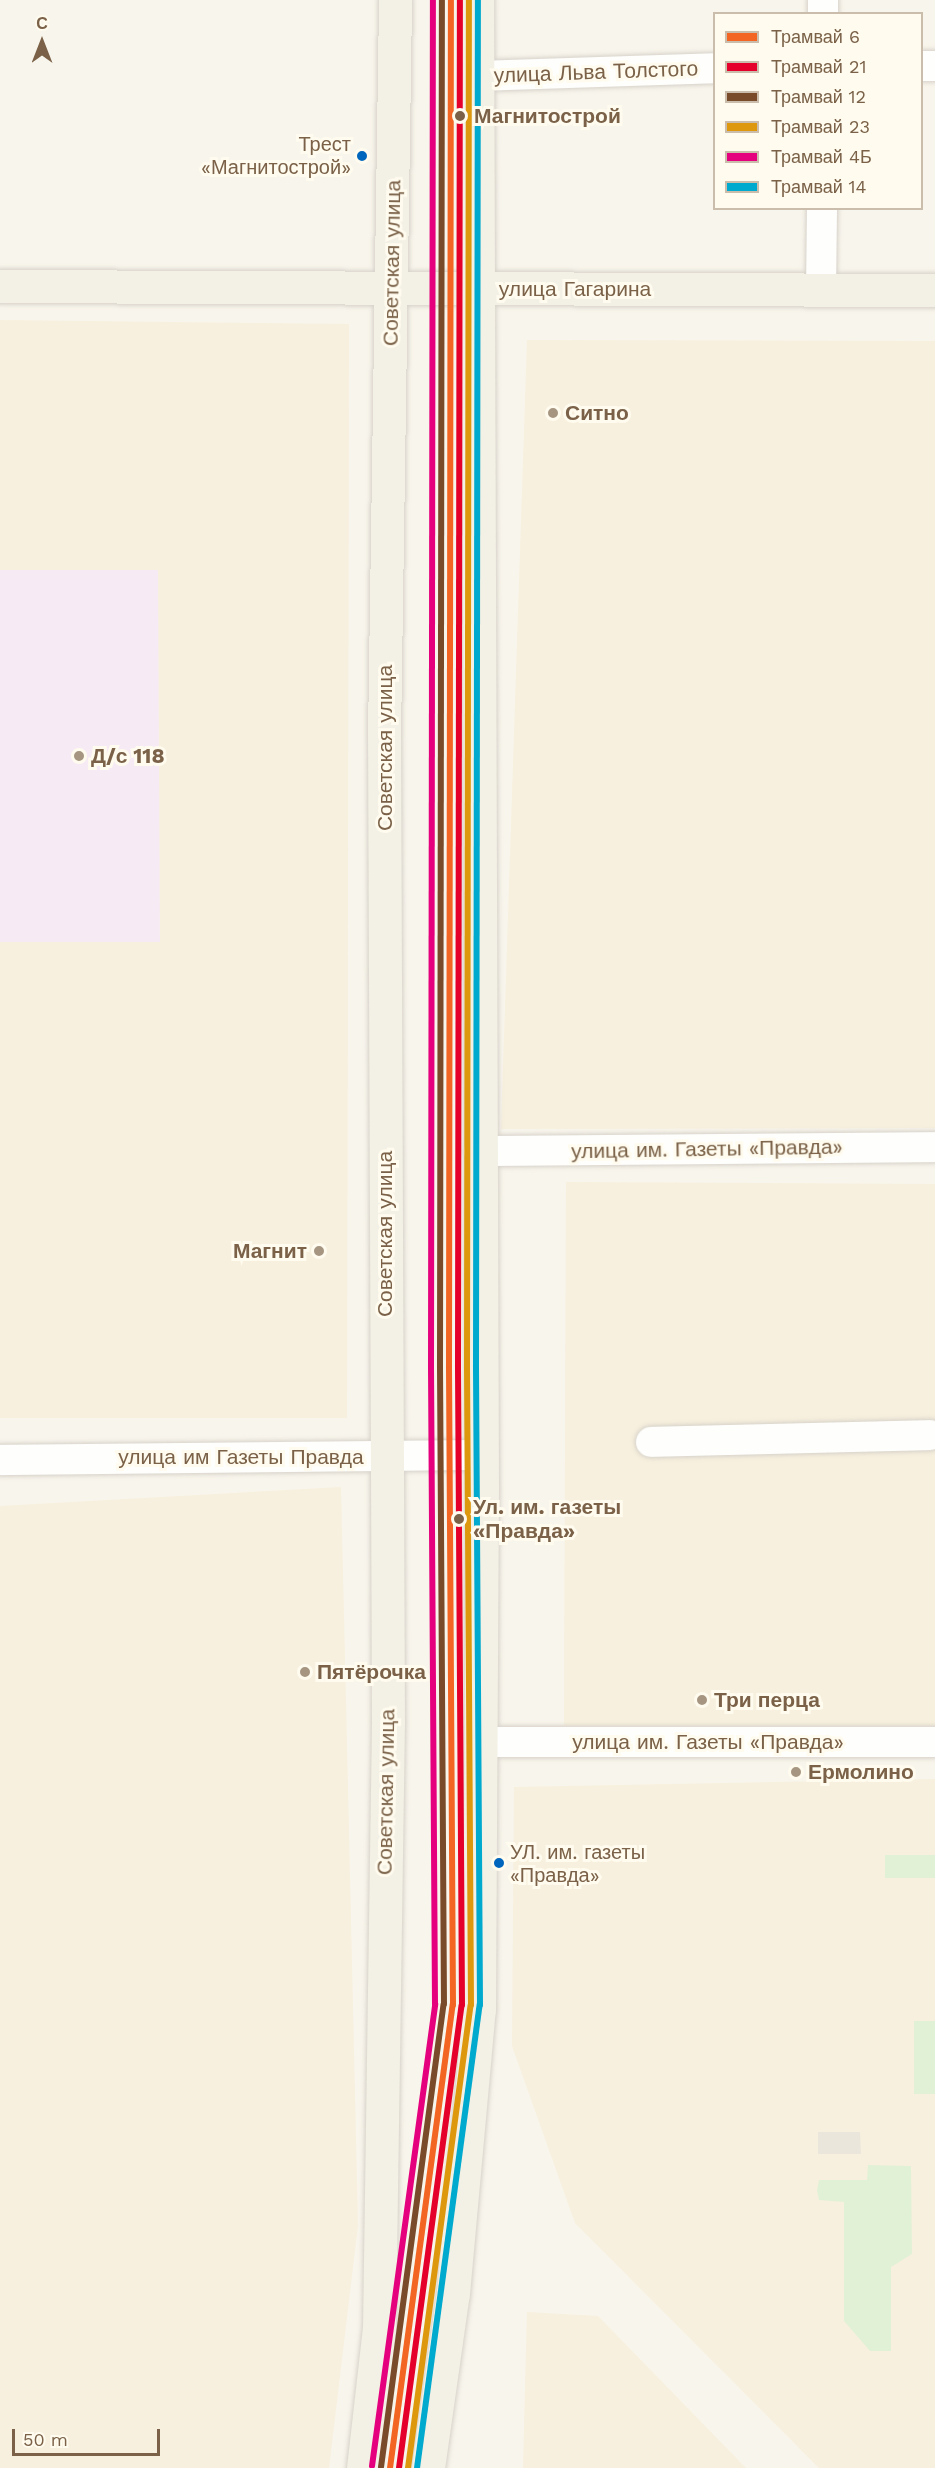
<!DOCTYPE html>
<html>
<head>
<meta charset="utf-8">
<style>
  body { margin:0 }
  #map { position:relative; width:935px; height:2468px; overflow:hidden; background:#f8f5ec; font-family:"Work Sans",sans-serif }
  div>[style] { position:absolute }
  .residential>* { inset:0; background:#f7f0de }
  .industrial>* { inset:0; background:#ebe6dc }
  .education>* { inset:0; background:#f6ebf4 }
  .green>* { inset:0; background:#e1f1d5 }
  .roads { filter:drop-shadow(0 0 2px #d7d2ca) drop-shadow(0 0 2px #d7d2ca) }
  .minor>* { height:30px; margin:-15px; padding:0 15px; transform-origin:15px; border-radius:15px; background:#fefefc }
  .major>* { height:33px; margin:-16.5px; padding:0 16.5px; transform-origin:16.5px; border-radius:16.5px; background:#f3f0e5 }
  .tram-1>* { height:6px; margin:-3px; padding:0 3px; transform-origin:3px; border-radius:3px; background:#f26522 }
  .tram-2>* { height:6px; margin:-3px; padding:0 3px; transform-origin:3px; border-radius:3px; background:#e4002b }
  .tram-3>* { height:6px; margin:-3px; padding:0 3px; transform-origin:3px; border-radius:3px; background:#7a4b2a }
  .tram-4>* { height:6px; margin:-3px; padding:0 3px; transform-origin:3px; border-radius:3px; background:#de980e }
  .tram-5>* { height:6px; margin:-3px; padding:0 3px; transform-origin:3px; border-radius:3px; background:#e5007d }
  .tram-6>* { height:6px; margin:-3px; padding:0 3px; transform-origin:3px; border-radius:3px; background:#00a9ce }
  .dots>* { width:16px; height:16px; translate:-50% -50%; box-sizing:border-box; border:3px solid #fffbee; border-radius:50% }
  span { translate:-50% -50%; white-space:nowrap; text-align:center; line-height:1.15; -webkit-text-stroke:6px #fffbee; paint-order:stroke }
  .bus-label { font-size:20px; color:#7a6148 }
  .right { translate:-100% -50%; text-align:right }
  .left { translate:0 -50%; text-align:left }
  .street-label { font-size:21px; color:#7a6148 }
  .stop-label { font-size:21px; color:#7a6148; font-weight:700 }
  .poi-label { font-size:21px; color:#7a6148; font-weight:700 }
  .legend { position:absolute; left:713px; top:12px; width:210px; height:198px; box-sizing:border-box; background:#fffbee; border:2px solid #cabdac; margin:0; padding:8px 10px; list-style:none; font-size:18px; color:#7a6148 }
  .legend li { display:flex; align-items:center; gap:12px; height:30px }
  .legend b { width:30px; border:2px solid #cabdac }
  .north { position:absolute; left:12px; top:12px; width:60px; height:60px; -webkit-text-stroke:4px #fffbee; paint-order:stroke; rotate:0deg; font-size:16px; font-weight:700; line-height:24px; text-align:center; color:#7a6148 }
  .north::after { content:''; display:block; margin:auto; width:21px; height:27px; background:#7a6148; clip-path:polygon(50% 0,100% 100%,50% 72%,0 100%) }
  .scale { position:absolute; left:12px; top:2429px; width:148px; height:27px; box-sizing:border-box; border:3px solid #7a6148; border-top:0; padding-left:8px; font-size:18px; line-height:21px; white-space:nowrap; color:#7a6148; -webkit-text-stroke:4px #fffbee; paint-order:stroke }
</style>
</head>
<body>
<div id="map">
  <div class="residential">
    <div style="clip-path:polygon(0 320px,349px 324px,347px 1418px,0 1418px)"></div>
    <div style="clip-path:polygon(527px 340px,935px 341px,935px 1128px,501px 1129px)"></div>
    <div style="clip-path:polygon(566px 1182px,935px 1184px,935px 1726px,564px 1726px)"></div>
    <div style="clip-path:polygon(341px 1487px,358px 2225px,329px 2468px,0 2468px,0 1506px)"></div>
    <div style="clip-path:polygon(935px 1779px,935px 2468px,819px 2468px,575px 2223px,512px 2046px,514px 1787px)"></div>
    <div style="clip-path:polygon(527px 2312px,598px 2316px,746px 2468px,523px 2468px)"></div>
  </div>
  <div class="industrial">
    <div style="clip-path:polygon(818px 2132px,860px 2132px,861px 2154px,818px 2154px)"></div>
  </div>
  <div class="education">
    <div style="clip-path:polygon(0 570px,158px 570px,160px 942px,0 942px)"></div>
  </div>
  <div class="green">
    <div style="clip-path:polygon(885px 1855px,935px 1855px,935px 1878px,885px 1878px)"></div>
    <div style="clip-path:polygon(914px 2021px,935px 2021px,935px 2094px,914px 2094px)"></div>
    <div style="clip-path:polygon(868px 2165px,911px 2166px,912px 2254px,891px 2267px,891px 2351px,870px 2351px,844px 2321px,844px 2202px,819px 2200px,817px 2190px,819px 2180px,867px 2180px)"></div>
  </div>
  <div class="roads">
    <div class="minor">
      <div style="left:823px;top:14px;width:14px;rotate:-90deg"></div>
      <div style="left:922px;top:66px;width:13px"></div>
      <div style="left:477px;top:76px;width:237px;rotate:-1.9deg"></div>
      <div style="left:821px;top:291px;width:83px;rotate:-89.3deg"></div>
      <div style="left:479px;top:1151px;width:456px;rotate:-0.5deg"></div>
      <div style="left:651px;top:1442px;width:279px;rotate:-1.4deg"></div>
      <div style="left:0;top:1460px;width:482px;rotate:-0.6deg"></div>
      <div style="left:480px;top:1742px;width:455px"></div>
    </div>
    <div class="major">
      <div style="left:0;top:286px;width:935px;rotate:0.25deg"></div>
      <div style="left:363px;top:2468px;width:141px;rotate:-83.5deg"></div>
      <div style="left:379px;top:2328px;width:605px;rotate:-89.15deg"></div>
      <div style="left:388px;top:1723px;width:987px;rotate:-90.23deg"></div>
      <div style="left:384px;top:736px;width:736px;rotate:-89.14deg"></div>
      <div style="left:428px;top:2468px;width:177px;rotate:-81.9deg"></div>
      <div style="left:453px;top:2293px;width:284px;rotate:-84.8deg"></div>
      <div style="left:479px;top:2010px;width:525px;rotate:-89.67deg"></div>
      <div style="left:482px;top:1485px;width:1485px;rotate:-90.19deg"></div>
    </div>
  </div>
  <div class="tram-1">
    <div style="left:390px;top:2468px;width:467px;rotate:-82.3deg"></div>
    <div style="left:453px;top:2005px;width:640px;rotate:-90.36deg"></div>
    <div style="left:449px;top:1365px;width:1365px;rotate:-89.92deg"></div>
  </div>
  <div class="tram-2">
    <div style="left:399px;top:2468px;width:467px;rotate:-82.3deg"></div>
    <div style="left:462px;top:2005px;width:640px;rotate:-90.36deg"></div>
    <div style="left:458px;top:1365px;width:1365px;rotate:-89.92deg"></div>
  </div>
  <div class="tram-3">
    <div style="left:381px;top:2467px;width:467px;rotate:-82.3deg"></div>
    <div style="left:444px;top:2004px;width:639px;rotate:-90.36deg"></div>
    <div style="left:440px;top:1365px;width:1365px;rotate:-89.92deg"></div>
  </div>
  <div class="tram-4">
    <div style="left:408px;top:2468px;width:467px;rotate:-82.3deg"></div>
    <div style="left:471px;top:2005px;width:640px;rotate:-90.36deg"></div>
    <div style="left:467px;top:1365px;width:1365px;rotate:-89.92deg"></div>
  </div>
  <div class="tram-5">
    <div style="left:372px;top:2466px;width:466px;rotate:-82.2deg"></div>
    <div style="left:435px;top:2004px;width:639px;rotate:-90.36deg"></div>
    <div style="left:431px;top:1365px;width:1365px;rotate:-89.92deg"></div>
  </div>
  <div class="tram-6">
    <div style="left:417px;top:2468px;width:467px;rotate:-82.3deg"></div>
    <div style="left:480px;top:2005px;width:640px;rotate:-90.36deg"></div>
    <div style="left:476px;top:1365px;width:1365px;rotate:-89.92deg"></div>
  </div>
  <div class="dots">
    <div style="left:460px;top:116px;background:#7a6148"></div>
    <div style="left:362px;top:156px;background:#0065bd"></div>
    <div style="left:553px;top:413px;background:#a69581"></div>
    <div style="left:79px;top:756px;background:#a69581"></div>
    <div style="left:319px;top:1251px;background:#a69581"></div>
    <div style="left:459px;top:1519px;background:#7a6148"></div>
    <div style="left:305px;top:1672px;background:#a69581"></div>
    <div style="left:702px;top:1700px;background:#a69581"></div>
    <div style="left:796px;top:1772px;background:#a69581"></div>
    <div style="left:499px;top:1863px;background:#0065bd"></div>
  </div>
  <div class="bus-label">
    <span class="right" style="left:351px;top:156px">Трест<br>«Магнитострой»</span>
    <span class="left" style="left:510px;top:1864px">УЛ. им. газеты<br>«Правда»</span>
  </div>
  <div class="street-label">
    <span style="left:596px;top:72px;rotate:-2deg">улица Льва Толстого</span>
    <span style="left:392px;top:263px;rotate:-89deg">Советская улица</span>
    <span style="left:575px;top:289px">улица Гагарина</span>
    <span style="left:385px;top:748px;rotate:-90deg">Советская улица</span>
    <span style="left:707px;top:1149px;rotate:-1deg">улица им. Газеты «Правда»</span>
    <span style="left:385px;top:1234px;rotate:-90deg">Советская улица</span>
    <span style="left:241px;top:1457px">улица им Газеты Правда</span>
    <span style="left:708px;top:1742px">улица им. Газеты «Правда»</span>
    <span style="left:386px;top:1792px;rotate:-89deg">Советская улица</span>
  </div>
  <div class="stop-label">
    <span class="left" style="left:474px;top:116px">Магнитострой</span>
    <span class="left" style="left:473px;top:1519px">Ул. им. газеты<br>«Правда»</span>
  </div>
  <div class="poi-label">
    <span class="left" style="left:565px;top:413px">Ситно</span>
    <span class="left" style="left:91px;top:756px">Д/с 118</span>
    <span class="right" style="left:307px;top:1251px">Магнит</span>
    <span class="left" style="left:317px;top:1672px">Пятёрочка</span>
    <span class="left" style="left:714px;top:1700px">Три перца</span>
    <span class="left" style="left:808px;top:1772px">Ермолино</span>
  </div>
  <ul class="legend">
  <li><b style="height:8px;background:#f26522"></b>Трамвай 6</li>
  <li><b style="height:8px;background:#e4002b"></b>Трамвай 21</li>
  <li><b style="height:8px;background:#7a4b2a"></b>Трамвай 12</li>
  <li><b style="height:8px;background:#de980e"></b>Трамвай 23</li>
  <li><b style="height:8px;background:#e5007d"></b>Трамвай 4Б</li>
  <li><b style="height:8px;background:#00a9ce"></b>Трамвай 14</li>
  </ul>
  <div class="north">С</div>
  <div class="scale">50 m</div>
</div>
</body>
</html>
